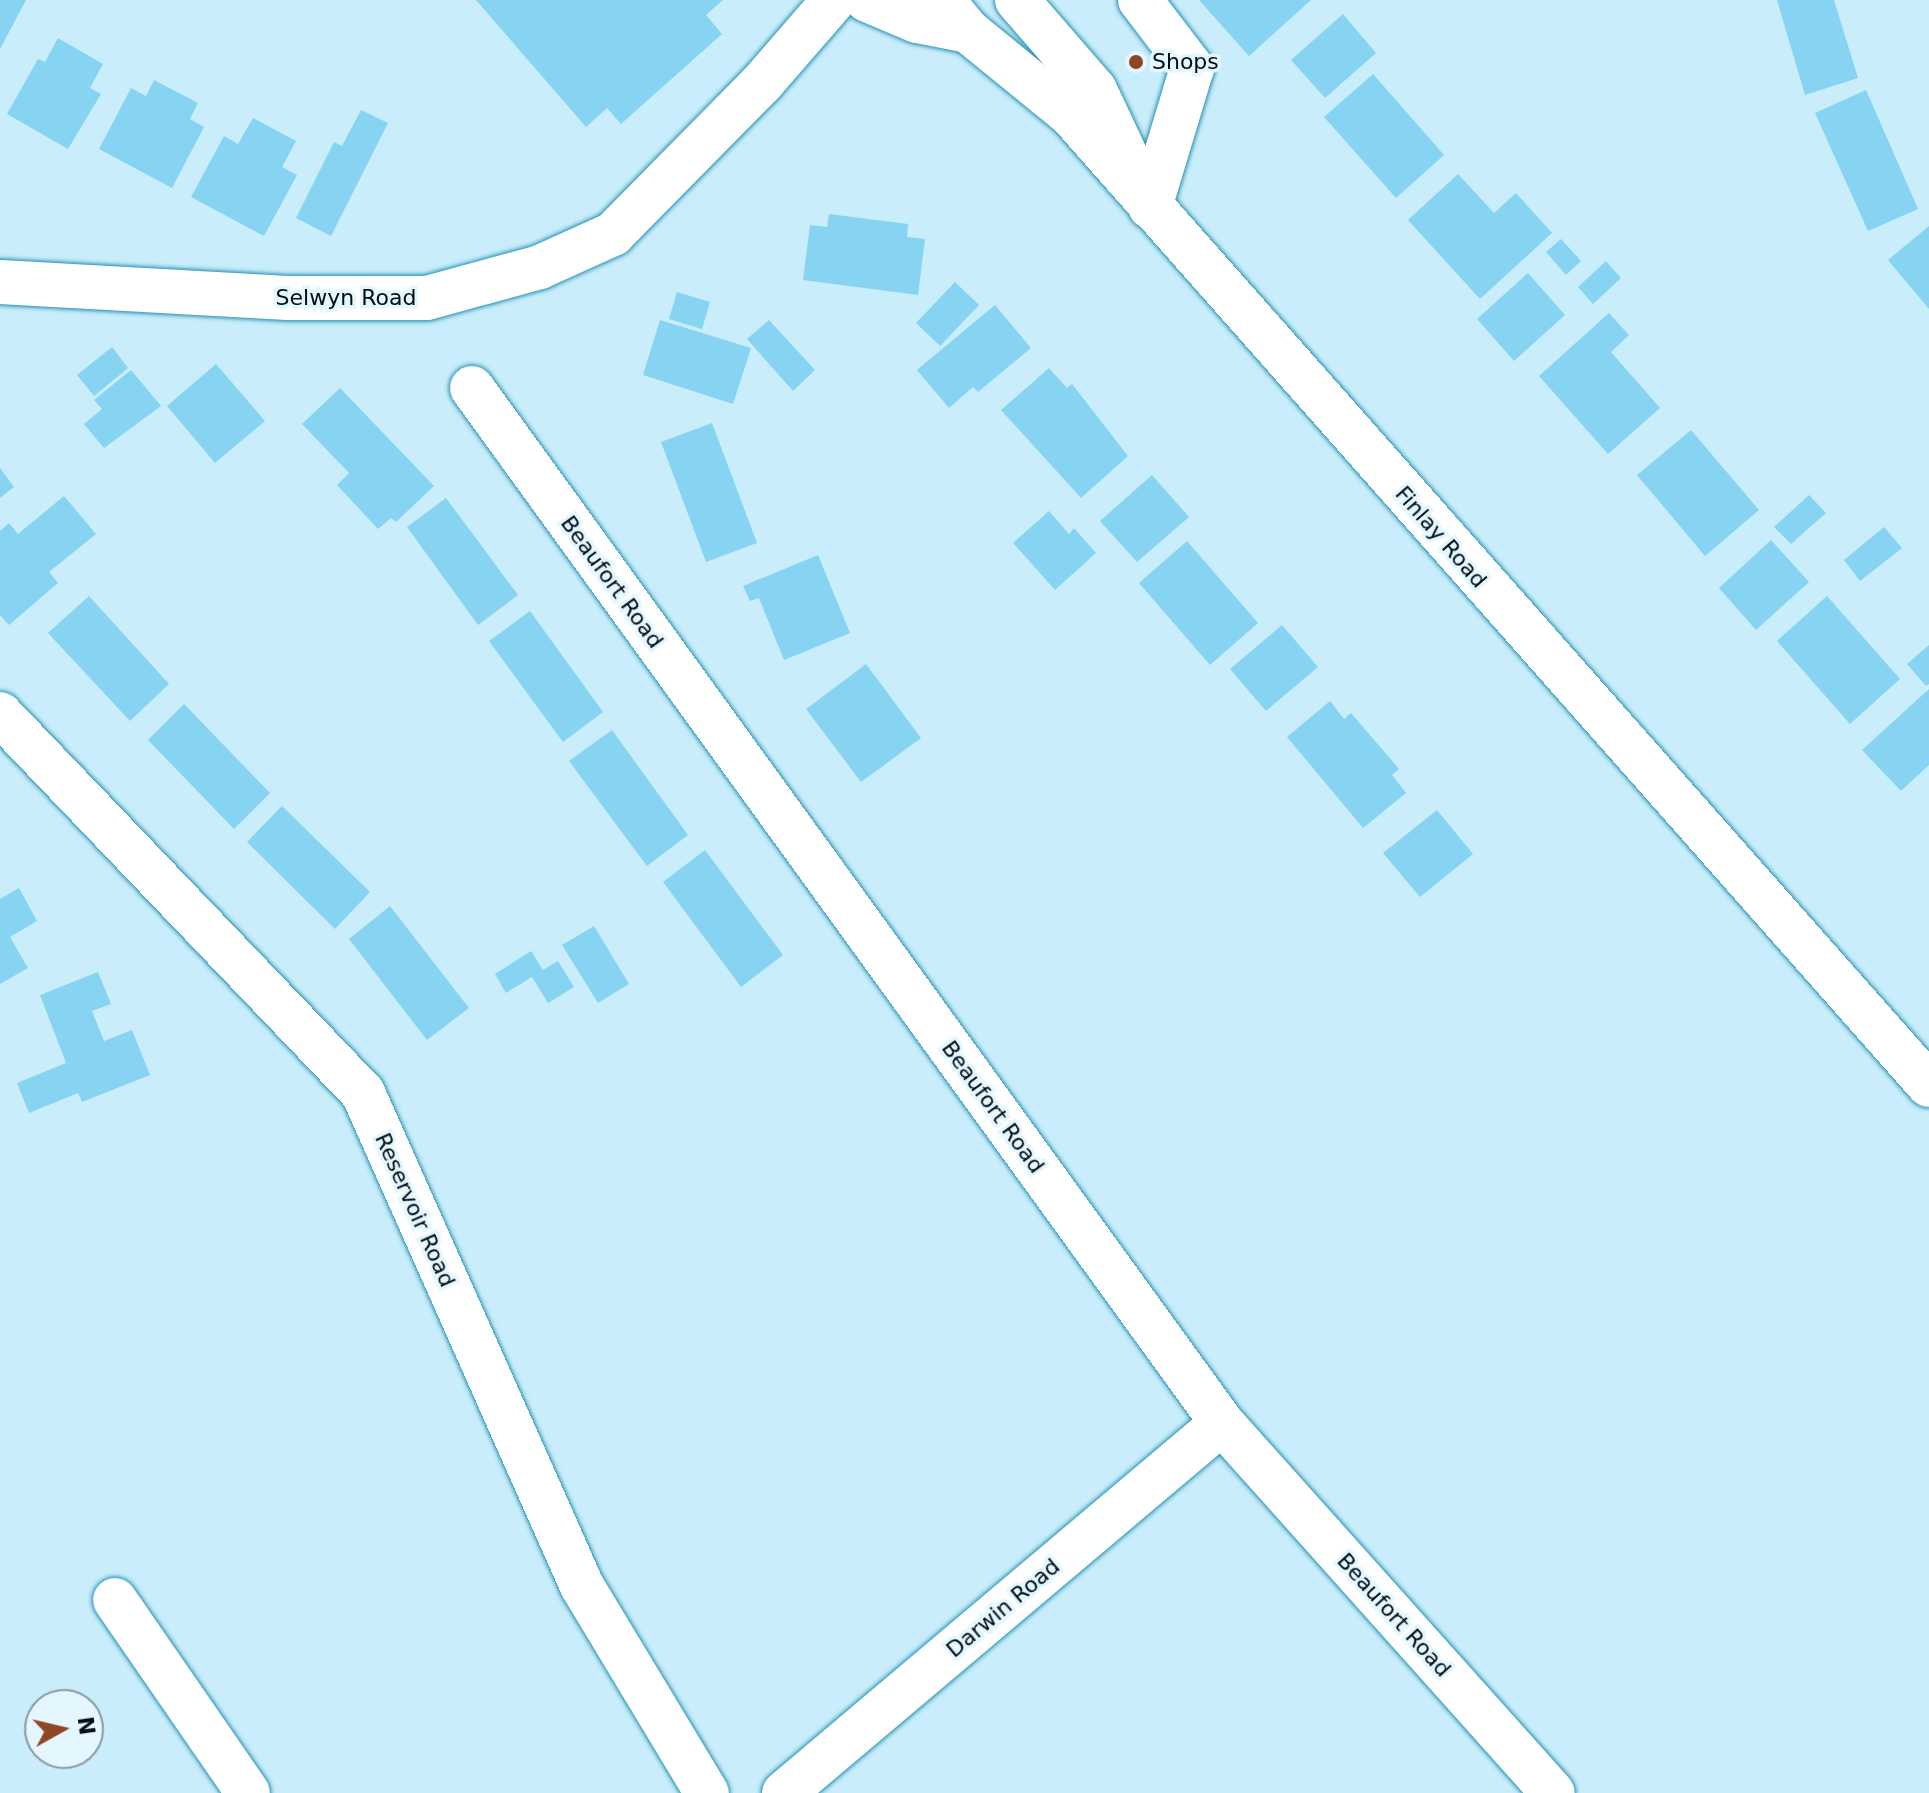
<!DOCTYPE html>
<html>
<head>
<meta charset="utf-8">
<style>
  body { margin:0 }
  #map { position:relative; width:1929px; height:1793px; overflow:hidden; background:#c9edfb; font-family:"DejaVu Sans",sans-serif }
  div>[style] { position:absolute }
  .building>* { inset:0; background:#86d4f2 }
  .roads { filter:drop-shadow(0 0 2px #2692b3) drop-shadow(0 0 2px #2692b3) }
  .minor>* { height:44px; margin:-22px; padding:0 22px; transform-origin:22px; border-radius:22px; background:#fff }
  .highway>* { height:44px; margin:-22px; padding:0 22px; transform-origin:22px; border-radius:22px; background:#fff }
  .dots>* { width:22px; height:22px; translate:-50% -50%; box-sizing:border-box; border:4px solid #e5f7fe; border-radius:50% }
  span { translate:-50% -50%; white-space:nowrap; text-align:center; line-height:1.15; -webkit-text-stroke:7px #e5f7fe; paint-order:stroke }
  .poi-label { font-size:22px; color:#000f17 }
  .left { translate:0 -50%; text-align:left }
  .street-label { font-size:22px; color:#000f17 }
  .north { position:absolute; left:24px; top:1689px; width:80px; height:80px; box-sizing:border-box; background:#e5f7fe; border:2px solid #899aa2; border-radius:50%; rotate:82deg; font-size:22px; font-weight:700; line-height:32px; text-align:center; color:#000f17 }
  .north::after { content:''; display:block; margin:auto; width:28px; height:36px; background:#8e4625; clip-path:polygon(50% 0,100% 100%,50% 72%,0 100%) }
</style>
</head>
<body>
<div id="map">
  <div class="building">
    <div style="clip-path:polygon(0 0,26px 0,0 49px)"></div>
    <div style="clip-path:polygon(476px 0,723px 0,706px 15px,722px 34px,621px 124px,607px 108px,586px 127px)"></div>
    <div style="clip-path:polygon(1199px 0,1311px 0,1249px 56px)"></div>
    <div style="clip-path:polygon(1777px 0,1834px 0,1858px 78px,1805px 95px)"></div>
    <div style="clip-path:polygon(1343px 14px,1376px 53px,1325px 98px,1291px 60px)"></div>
    <div style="clip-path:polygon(58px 38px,103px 64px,90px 88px,101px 94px,68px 149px,7px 114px,38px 59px,45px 62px)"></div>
    <div style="clip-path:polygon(1373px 74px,1444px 155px,1396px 198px,1324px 117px)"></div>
    <div style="clip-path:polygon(154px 80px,198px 103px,190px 119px,204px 127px,172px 188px,99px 149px,131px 88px,146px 96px)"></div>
    <div style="clip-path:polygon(1866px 90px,1918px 209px,1868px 231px,1815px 113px)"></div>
    <div style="clip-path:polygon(361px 110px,388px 123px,331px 236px,296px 218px,334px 142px,342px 146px)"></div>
    <div style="clip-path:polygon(253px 118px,296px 141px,282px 167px,297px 175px,264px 236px,191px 197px,224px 136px,238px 144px)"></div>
    <div style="clip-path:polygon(1458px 174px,1494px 213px,1516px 193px,1552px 233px,1480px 299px,1408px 220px)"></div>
    <div style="clip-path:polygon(829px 214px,908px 224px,907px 237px,925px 239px,918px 295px,803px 280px,810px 225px,827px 227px)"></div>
    <div style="clip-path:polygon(1929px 226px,1929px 309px,1888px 260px)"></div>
    <div style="clip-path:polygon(1561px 239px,1581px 261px,1566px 275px,1546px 252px)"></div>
    <div style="clip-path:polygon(1606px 261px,1621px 278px,1593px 304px,1578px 287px)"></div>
    <div style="clip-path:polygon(1528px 273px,1565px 315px,1514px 361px,1477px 319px)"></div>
    <div style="clip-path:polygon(955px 282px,979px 305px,940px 346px,916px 323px)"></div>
    <div style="clip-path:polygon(677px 292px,710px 302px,702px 329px,669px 319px)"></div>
    <div style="clip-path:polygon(995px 305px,1031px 348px,978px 392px,973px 387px,949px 408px,917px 370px)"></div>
    <div style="clip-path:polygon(1609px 313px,1629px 335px,1611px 352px,1660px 408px,1608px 454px,1539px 376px)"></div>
    <div style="clip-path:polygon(660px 320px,751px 348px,733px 404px,643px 375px)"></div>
    <div style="clip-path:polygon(769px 320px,815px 370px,793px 391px,747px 339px)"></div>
    <div style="clip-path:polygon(112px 347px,128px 368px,94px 396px,77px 375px)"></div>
    <div style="clip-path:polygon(216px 364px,265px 421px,215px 463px,167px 406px)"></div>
    <div style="clip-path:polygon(1049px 368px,1067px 388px,1072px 384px,1128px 456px,1081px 498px,1001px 410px)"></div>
    <div style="clip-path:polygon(131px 370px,161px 406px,104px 448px,84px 424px,102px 409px,94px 400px)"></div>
    <div style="clip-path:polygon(340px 388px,434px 486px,396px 522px,391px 518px,378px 529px,337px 485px,349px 473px,302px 424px)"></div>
    <div style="clip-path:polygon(712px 423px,757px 543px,706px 562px,661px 442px)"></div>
    <div style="clip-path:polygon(1691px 430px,1759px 510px,1705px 556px,1637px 475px)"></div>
    <div style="clip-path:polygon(0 468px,14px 487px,0 498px)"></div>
    <div style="clip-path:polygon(1152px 475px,1189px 517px,1137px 562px,1100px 521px)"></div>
    <div style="clip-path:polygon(1809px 495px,1826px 513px,1791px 544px,1774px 527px)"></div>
    <div style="clip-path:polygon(64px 496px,96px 534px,49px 572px,58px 583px,9px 625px,0 615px,0 531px,9px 523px,18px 534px)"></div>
    <div style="clip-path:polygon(446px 498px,518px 595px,478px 625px,407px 527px)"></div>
    <div style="clip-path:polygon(1049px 511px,1069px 534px,1074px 528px,1096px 553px,1055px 590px,1013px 543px)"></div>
    <div style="clip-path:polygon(1884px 527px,1902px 548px,1860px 581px,1844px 560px)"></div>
    <div style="clip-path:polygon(1771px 540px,1809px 582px,1756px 630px,1719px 588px)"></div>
    <div style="clip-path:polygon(1187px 541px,1258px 623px,1210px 665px,1139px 583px)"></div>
    <div style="clip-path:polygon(818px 555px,850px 633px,784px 660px,759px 598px,750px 601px,743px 586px)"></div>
    <div style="clip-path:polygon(89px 596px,169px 684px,130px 721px,48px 633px)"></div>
    <div style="clip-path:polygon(1827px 596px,1900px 679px,1850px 724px,1777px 641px)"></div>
    <div style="clip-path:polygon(530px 611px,603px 712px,563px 742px,489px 641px)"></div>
    <div style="clip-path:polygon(1282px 625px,1318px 667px,1266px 711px,1230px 669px)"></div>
    <div style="clip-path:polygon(1929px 645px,1929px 684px,1926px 686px,1907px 664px)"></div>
    <div style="clip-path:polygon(866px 664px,921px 738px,861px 782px,806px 709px)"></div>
    <div style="clip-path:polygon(1929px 689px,1929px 765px,1901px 791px,1862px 750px)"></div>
    <div style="clip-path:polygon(1330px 701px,1344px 719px,1351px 713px,1399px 769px,1392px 775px,1406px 793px,1363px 828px,1287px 737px)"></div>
    <div style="clip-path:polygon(184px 704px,270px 793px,234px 829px,148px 740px)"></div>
    <div style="clip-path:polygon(612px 730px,688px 835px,647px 866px,569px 761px)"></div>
    <div style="clip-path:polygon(282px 806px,370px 892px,335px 929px,247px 842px)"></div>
    <div style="clip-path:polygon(1437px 810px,1473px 854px,1420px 897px,1383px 853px)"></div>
    <div style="clip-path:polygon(705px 850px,783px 955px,741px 987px,663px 882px)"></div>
    <div style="clip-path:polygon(19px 888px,37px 921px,10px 937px,28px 968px,0 984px,0 899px)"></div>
    <div style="clip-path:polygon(390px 906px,469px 1008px,427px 1040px,349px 939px)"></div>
    <div style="clip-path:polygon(594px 926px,629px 984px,598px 1003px,562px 945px)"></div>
    <div style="clip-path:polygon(531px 951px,543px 970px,558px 961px,574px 987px,548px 1003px,532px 977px,506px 993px,495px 974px)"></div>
    <div style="clip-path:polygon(98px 972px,111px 1004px,92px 1011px,104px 1041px,132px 1030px,150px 1075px,82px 1102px,78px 1093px,29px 1113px,17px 1083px,66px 1063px,40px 995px)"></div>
  </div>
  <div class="roads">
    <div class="minor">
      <div style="left:867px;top:0;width:54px;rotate:22.8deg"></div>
      <div style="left:917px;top:21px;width:52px;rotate:11.1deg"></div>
      <div style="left:1140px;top:0;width:86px;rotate:52.6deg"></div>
      <div style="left:1192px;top:68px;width:145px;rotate:106.8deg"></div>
      <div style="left:0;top:282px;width:288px;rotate:3.2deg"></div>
      <div style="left:288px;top:298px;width:139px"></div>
      <div style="left:427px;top:298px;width:117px;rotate:-15.3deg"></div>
      <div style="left:540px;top:267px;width:80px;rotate:-24.3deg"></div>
      <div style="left:613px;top:234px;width:212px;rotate:-45.4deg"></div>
      <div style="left:762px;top:83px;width:110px;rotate:-49.1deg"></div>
      <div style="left:472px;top:388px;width:1278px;rotate:54.07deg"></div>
      <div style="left:1222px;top:1423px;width:496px;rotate:48.2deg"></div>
      <div style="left:0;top:714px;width:525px;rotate:46.24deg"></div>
      <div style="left:363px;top:1093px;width:539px;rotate:66.05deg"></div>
      <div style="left:582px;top:1586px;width:242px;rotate:58.9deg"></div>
      <div style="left:115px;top:1600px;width:234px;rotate:55.4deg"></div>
      <div style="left:784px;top:1793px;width:573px;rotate:-40.19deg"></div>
    </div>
    <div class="highway">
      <div style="left:942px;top:0;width:40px;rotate:50deg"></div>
      <div style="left:968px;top:31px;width:133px;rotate:39.2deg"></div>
      <div style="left:1071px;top:115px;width:1295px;rotate:48.51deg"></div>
      <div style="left:1017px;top:0;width:119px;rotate:49.1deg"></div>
      <div style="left:1095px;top:90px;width:75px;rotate:64.8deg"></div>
    </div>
  </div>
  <div class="dots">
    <div style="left:1136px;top:62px;background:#8e4625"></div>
  </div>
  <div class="poi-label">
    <span class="left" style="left:1152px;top:62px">Shops</span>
  </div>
  <div class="street-label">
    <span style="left:346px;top:298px">Selwyn Road</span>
    <span style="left:1441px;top:537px;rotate:49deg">Finlay Road</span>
    <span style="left:612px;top:582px;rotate:54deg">Beaufort Road</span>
    <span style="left:993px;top:1107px;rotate:54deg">Beaufort Road</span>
    <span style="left:415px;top:1210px;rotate:66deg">Reservoir Road</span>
    <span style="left:1003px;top:1608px;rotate:-40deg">Darwin Road</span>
    <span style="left:1394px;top:1615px;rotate:48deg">Beaufort Road</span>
  </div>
  <div class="north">N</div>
</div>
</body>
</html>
